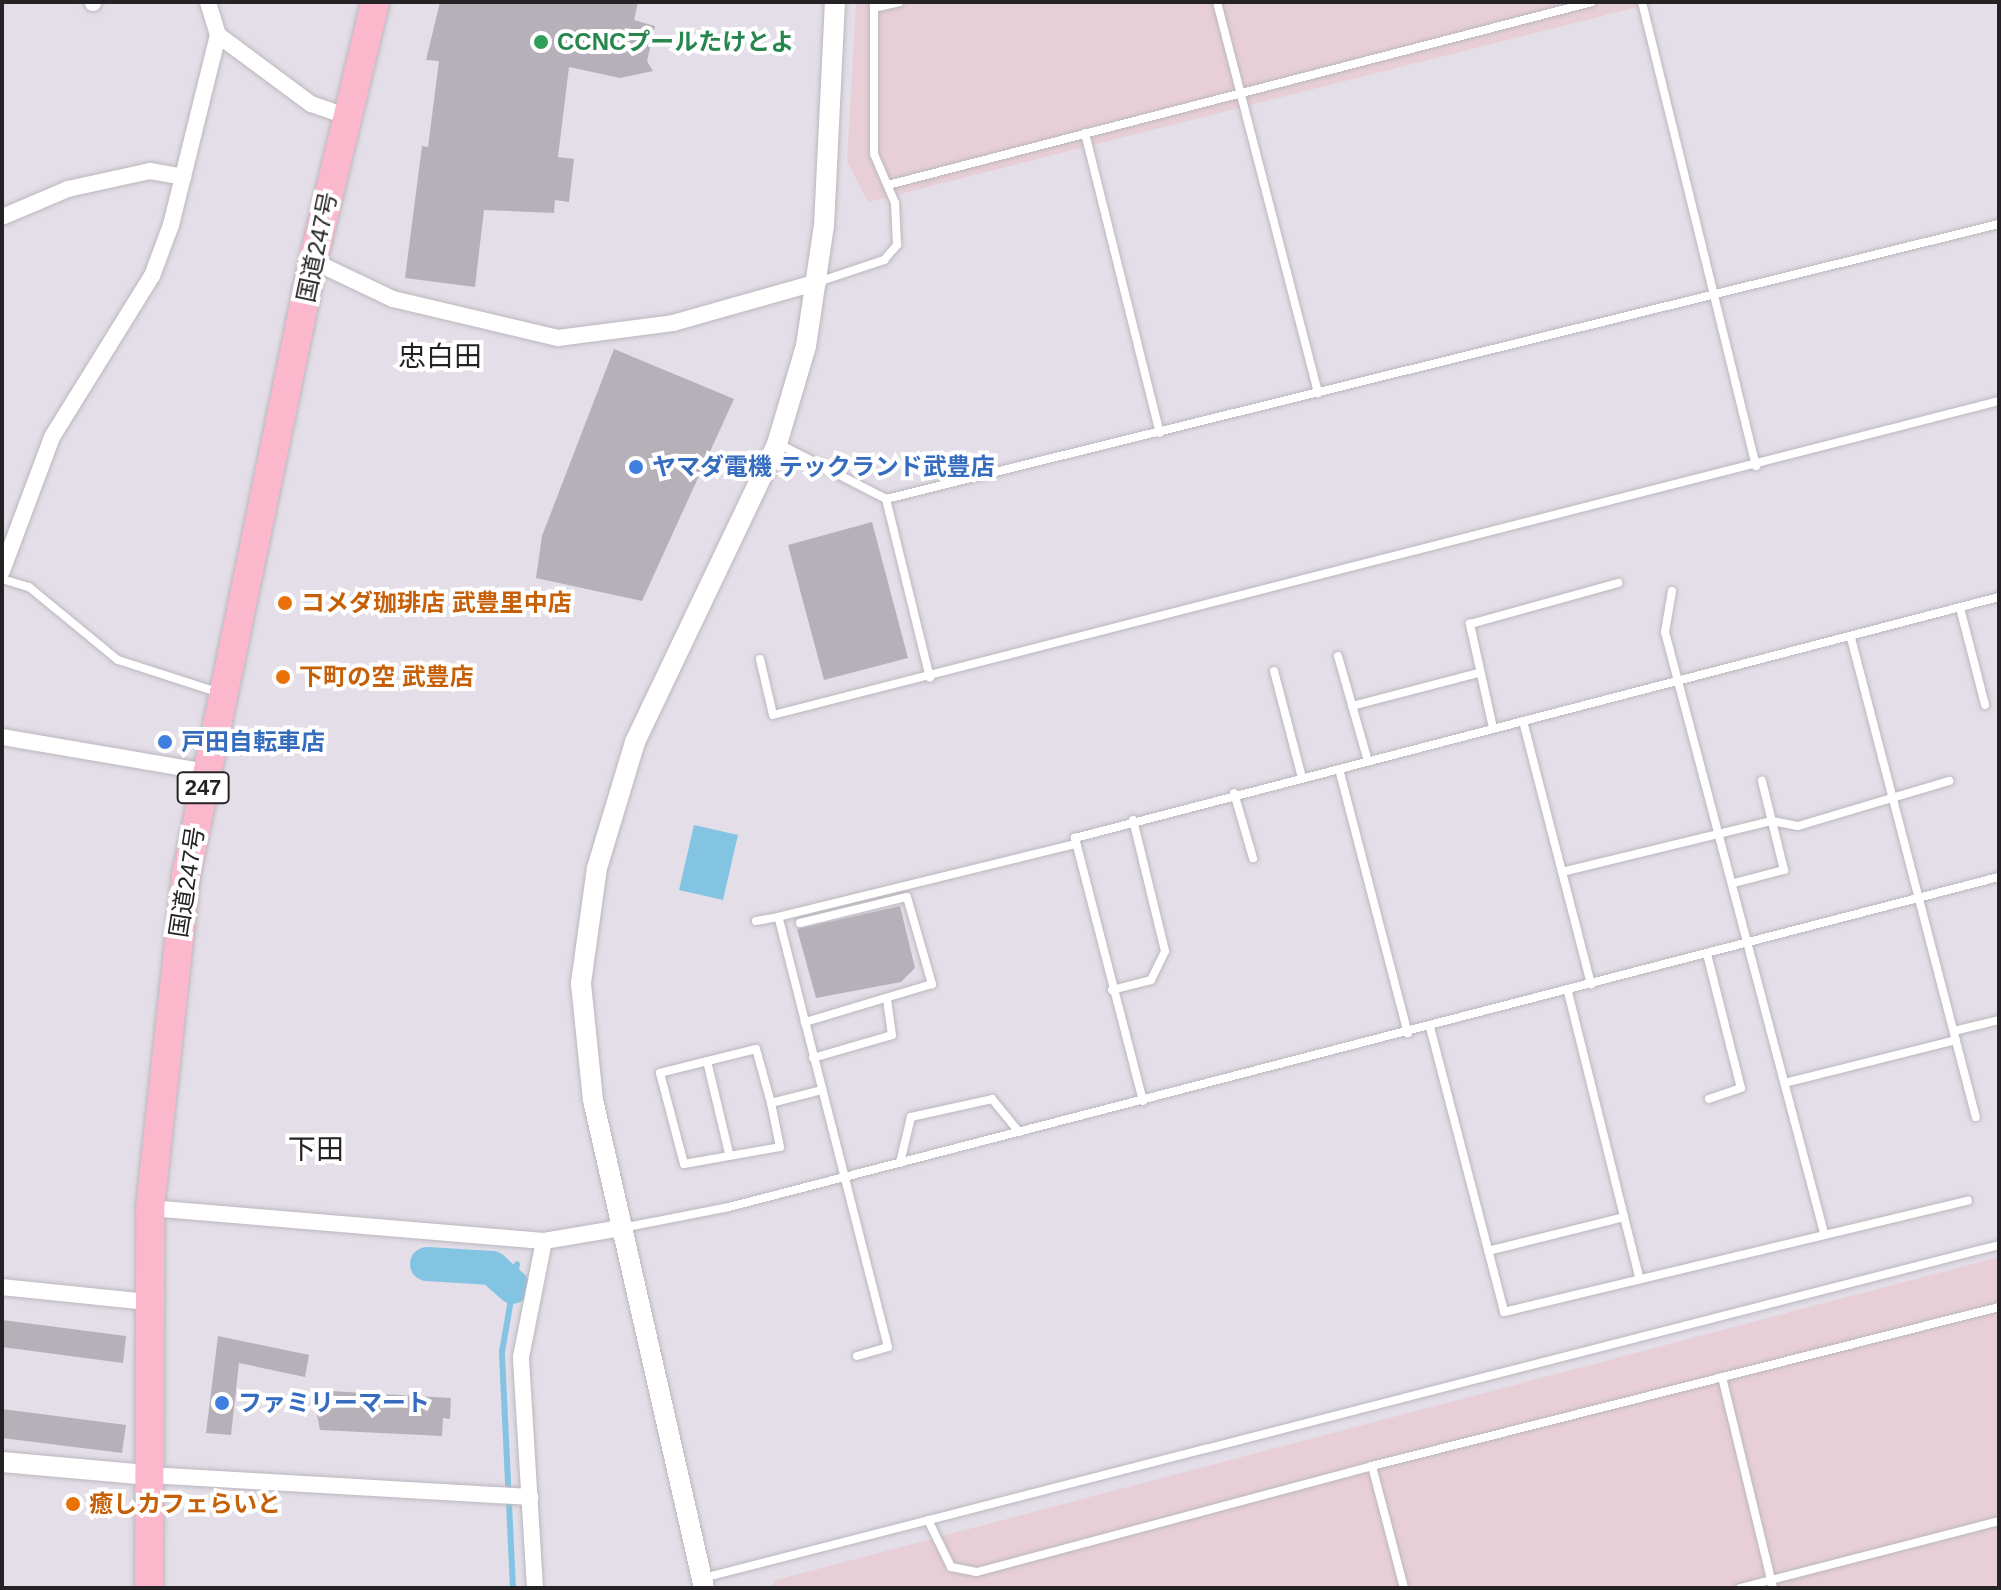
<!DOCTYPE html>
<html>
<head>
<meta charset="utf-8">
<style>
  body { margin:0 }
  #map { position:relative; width:2001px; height:1590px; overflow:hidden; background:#e3dee7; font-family:Arial,"Noto Sans JP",sans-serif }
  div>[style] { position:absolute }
  .industrial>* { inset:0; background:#e8cfd7 }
  .water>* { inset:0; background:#84c4e3 }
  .stream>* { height:6px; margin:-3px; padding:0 3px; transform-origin:3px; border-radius:3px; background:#84c4e3 }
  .river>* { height:34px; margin:-17px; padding:0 17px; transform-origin:17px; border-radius:17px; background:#84c4e3 }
  .building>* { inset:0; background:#b6b0b9 }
  .roads { filter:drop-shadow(0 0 2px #bcb6bf) drop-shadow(0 0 2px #bcb6bf) }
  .service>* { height:8px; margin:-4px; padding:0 4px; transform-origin:4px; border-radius:4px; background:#fff }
  .minor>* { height:16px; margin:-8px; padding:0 8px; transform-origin:8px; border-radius:8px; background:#fff }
  .tertiary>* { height:20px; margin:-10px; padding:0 10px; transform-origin:10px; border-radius:10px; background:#fff }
  .trunk>* { height:28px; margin:-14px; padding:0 14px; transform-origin:14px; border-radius:14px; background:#fbb8cc }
  .dots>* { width:22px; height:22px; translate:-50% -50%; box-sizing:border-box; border:4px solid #fff; border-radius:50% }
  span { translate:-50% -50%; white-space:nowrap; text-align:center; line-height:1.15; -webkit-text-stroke:8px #fff; paint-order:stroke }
  .shield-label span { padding:2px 6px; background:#fff; border:2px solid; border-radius:6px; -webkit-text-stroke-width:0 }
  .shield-label { font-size:22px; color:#242225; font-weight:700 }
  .leisure-label { font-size:24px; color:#27864d; font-weight:700 }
  .left { translate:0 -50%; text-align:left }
  .street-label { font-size:24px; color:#242225 }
  .shop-label { font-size:24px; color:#366cbe; font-weight:700 }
  .food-label { font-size:24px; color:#c56008; font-weight:700 }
  .quarter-label { font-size:28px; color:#242225 }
  .frame { position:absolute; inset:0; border:4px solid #242225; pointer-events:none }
</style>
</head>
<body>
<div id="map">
  <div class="industrial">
    <div style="clip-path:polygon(856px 2px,1657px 2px,868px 202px,847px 161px)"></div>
    <div style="clip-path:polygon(1999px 1257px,1999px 1588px,771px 1588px,776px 1580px)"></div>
  </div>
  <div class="water">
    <div style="clip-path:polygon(694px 825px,738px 835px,723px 900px,679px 890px)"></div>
  </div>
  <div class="stream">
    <div style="left:513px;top:1588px;width:236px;rotate:-92.7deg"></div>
    <div style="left:502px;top:1352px;width:89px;rotate:-80.3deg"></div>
  </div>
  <div class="river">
    <div style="left:427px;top:1264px;width:65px;rotate:3.5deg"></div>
    <div style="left:492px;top:1268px;width:28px;rotate:42deg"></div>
  </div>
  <div class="building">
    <div style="clip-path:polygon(440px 2px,638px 2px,634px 20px,655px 26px,647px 61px,653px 71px,620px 78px,569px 67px,558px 157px,574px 159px,569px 202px,555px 200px,554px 213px,484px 210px,475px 287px,405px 278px,422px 146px,428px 147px,439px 61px,426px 60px)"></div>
    <div style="clip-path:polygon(614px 349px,734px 399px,642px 601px,536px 578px,542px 536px)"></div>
    <div style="clip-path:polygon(872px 522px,908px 658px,824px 680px,788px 545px)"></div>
    <div style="clip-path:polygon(900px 906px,915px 968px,901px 982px,816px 998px,797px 929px)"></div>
    <div style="clip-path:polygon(2px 1320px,126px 1336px,123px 1363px,2px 1347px)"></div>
    <div style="clip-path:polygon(218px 1336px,309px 1355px,305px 1377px,239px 1363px,231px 1435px,206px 1433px)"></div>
    <div style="clip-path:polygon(312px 1390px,451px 1398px,450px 1419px,443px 1418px,442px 1436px,320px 1430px)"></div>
    <div style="clip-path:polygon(2px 1409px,126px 1425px,122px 1453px,2px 1438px)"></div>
  </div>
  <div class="roads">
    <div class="service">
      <div style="left:1217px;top:2px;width:404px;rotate:75.5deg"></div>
      <div style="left:1642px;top:2px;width:478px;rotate:76.2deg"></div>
      <div style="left:874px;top:8px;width:26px;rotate:-13deg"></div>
      <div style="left:1085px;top:133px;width:309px;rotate:76deg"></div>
      <div style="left:888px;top:185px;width:727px;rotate:-14.57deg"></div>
      <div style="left:818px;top:282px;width:70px;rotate:-18.4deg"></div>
      <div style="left:884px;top:260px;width:20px;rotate:-49deg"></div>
      <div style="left:897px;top:245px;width:42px;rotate:-92.7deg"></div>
      <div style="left:895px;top:203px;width:53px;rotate:-113.2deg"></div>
      <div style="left:874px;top:154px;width:152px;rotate:-90deg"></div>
      <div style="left:779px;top:444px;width:120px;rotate:27.2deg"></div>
      <div style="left:886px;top:499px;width:1146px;rotate:-13.88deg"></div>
      <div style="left:886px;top:499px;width:184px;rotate:76.2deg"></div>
      <div style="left:2px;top:579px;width:28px;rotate:17deg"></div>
      <div style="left:29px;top:587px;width:115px;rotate:39.4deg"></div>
      <div style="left:118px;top:660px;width:107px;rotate:17.9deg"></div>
      <div style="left:1672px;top:591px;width:42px;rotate:99.7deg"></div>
      <div style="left:1665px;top:632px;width:622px;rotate:75.18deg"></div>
      <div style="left:1960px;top:608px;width:100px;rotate:75.5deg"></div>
      <div style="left:1851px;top:638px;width:495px;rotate:75.4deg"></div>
      <div style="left:1338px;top:656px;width:109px;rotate:74.1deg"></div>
      <div style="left:760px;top:659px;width:57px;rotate:76.9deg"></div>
      <div style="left:773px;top:715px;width:1266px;rotate:-14.37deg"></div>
      <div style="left:1274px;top:671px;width:111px;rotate:75.3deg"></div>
      <div style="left:1352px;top:706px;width:131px;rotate:-14.6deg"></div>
      <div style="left:1523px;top:721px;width:272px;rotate:75.5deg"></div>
      <div style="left:1493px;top:728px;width:107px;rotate:-102.5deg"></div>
      <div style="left:1470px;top:624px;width:154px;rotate:-15.5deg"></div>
      <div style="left:1339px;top:769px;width:273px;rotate:75.4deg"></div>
      <div style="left:1234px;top:793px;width:68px;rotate:73.7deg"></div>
      <div style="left:1562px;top:872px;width:216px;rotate:-13.7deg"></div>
      <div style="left:1772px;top:821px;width:26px;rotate:11deg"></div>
      <div style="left:1798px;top:826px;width:158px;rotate:-16.6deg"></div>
      <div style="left:1734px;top:883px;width:52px;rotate:-14.6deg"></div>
      <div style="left:1784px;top:870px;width:92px;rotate:-103.9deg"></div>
      <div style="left:756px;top:921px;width:22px;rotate:-10deg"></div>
      <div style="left:800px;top:923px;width:110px;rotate:-13.7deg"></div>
      <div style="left:907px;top:897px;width:91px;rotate:74deg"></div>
      <div style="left:932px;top:984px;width:133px;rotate:163.3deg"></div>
      <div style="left:1707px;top:954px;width:138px;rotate:75.8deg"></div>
      <div style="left:1741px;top:1088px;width:34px;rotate:161deg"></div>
      <div style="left:1112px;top:990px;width:40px;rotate:-14.4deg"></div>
      <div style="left:1151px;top:980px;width:32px;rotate:-64deg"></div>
      <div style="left:1165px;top:951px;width:135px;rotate:-103.7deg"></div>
      <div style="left:1568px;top:992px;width:294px;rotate:76deg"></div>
      <div style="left:1430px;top:1027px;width:294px;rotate:75.4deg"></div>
      <div style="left:1504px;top:1312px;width:477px;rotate:-13.5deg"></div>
      <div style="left:1954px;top:1031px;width:46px;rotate:-13.7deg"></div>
      <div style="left:813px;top:1058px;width:82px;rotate:-16.2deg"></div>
      <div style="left:892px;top:1035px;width:36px;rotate:-98deg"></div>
      <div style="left:707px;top:1061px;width:95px;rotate:76.6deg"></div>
      <div style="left:1785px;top:1083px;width:176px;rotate:-14.1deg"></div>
      <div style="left:1143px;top:1101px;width:272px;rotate:-104.5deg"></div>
      <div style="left:1075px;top:838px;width:955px;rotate:-14.62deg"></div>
      <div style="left:771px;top:1103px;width:56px;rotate:-105.5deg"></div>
      <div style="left:756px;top:1049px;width:99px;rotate:166deg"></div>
      <div style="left:660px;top:1073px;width:94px;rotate:75.2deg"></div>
      <div style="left:684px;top:1164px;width:97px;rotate:-10deg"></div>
      <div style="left:780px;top:1147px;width:45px;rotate:-101.6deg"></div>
      <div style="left:771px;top:1103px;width:53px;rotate:-14.3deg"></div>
      <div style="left:900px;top:1163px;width:47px;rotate:-76.6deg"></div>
      <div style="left:911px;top:1117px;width:83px;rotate:-12.5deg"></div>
      <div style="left:992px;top:1099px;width:43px;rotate:50.7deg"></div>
      <div style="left:622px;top:1228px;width:109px;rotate:-11.1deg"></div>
      <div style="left:729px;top:1207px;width:1312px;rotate:-14.57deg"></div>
      <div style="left:1488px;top:1251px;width:140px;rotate:-14deg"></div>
      <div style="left:857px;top:1356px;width:32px;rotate:-16deg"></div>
      <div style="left:888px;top:1347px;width:444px;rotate:-104.3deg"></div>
      <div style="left:778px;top:917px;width:307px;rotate:-13.8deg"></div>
      <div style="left:1722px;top:1377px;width:217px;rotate:76.4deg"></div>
      <div style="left:1372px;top:1466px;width:647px;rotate:-14.23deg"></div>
      <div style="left:928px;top:1520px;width:52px;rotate:63.9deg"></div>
      <div style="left:951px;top:1567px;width:26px;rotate:11deg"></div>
      <div style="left:977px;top:1572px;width:409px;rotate:-15deg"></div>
      <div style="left:1372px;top:1466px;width:126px;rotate:75.3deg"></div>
      <div style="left:703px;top:1578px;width:1338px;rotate:-14.41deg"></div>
      <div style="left:1740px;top:1588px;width:268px;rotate:-14.5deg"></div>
    </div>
    <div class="minor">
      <div style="left:93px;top:2px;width:1px;rotate:90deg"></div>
      <div style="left:218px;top:35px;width:116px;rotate:36.6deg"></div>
      <div style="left:311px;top:104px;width:37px;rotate:19deg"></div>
      <div style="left:2px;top:217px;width:72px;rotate:-23deg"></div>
      <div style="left:68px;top:189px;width:84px;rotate:-12.4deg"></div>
      <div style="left:150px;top:171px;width:34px;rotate:10deg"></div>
      <div style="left:313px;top:261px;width:89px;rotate:25.4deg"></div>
      <div style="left:393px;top:299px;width:170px;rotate:13.3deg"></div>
      <div style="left:558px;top:338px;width:116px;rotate:-7.4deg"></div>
      <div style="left:673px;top:323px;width:151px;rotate:-15.8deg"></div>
      <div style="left:2px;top:571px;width:143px;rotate:-69.5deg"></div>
      <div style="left:52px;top:437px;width:190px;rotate:-58.2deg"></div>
      <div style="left:152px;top:276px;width:54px;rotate:-69.6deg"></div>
      <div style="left:171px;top:225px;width:196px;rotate:-76.1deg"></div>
      <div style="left:218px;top:35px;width:34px;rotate:-107deg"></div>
      <div style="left:2px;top:737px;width:207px;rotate:9.7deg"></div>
      <div style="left:150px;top:1208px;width:395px;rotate:4.8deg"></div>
      <div style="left:544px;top:1241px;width:78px;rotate:-9.6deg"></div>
      <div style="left:2px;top:1287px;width:146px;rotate:5.9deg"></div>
      <div style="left:149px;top:1475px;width:382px;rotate:3.3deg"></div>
      <div style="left:535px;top:1588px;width:231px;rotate:-93.5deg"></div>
      <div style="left:521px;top:1357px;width:118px;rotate:-78.8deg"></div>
    </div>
    <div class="tertiary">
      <div style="left:2px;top:1462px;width:148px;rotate:5.1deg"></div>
      <div style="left:704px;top:1588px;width:500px;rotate:-102.81deg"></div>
      <div style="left:593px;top:1100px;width:118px;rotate:-95.9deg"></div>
      <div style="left:581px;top:983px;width:116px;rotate:-82.1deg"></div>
      <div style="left:597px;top:868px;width:132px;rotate:-73.2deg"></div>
      <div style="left:635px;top:742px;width:330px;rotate:-64.5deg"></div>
      <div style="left:777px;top:444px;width:102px;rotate:-73.5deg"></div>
      <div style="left:806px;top:346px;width:121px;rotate:-81.5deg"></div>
      <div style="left:824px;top:226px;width:224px;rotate:-87.2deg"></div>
    </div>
    <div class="trunk">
      <div style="left:149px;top:1588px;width:380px;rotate:-89.8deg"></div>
      <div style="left:150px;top:1208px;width:334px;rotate:-83.8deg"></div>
      <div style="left:186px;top:876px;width:628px;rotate:-78.33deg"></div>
      <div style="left:313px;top:261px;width:266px;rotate:-76.5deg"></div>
    </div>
  </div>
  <div class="dots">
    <div style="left:541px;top:42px;background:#2e9e5b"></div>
    <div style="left:636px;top:467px;background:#3f7fe0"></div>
    <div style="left:285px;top:603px;background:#e8710a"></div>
    <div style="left:283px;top:677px;background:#e8710a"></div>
    <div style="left:165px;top:742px;background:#3f7fe0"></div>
    <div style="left:222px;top:1403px;background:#3f7fe0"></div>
    <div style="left:73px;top:1504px;background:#e8710a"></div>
  </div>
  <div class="shield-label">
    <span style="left:203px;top:788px">247</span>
  </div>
  <div class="leisure-label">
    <span class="left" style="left:557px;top:42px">CCNCプールたけとよ</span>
  </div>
  <div class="street-label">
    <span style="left:317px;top:247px;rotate:-78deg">国道247号</span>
    <span style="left:187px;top:882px;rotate:-81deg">国道247号</span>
  </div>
  <div class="shop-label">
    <span class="left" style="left:652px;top:467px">ヤマダ電機 テックランド武豊店</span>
    <span class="left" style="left:181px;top:742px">戸田自転車店</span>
    <span class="left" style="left:238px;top:1403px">ファミリーマート</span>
  </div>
  <div class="food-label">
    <span class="left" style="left:301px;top:603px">コメダ珈琲店 武豊里中店</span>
    <span class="left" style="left:299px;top:677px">下町の空 武豊店</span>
    <span class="left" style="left:89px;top:1504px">癒しカフェらいと</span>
  </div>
  <div class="quarter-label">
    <span style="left:440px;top:357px">忠白田</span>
    <span style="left:316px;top:1150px">下田</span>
  </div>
  <div class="frame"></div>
</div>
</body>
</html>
